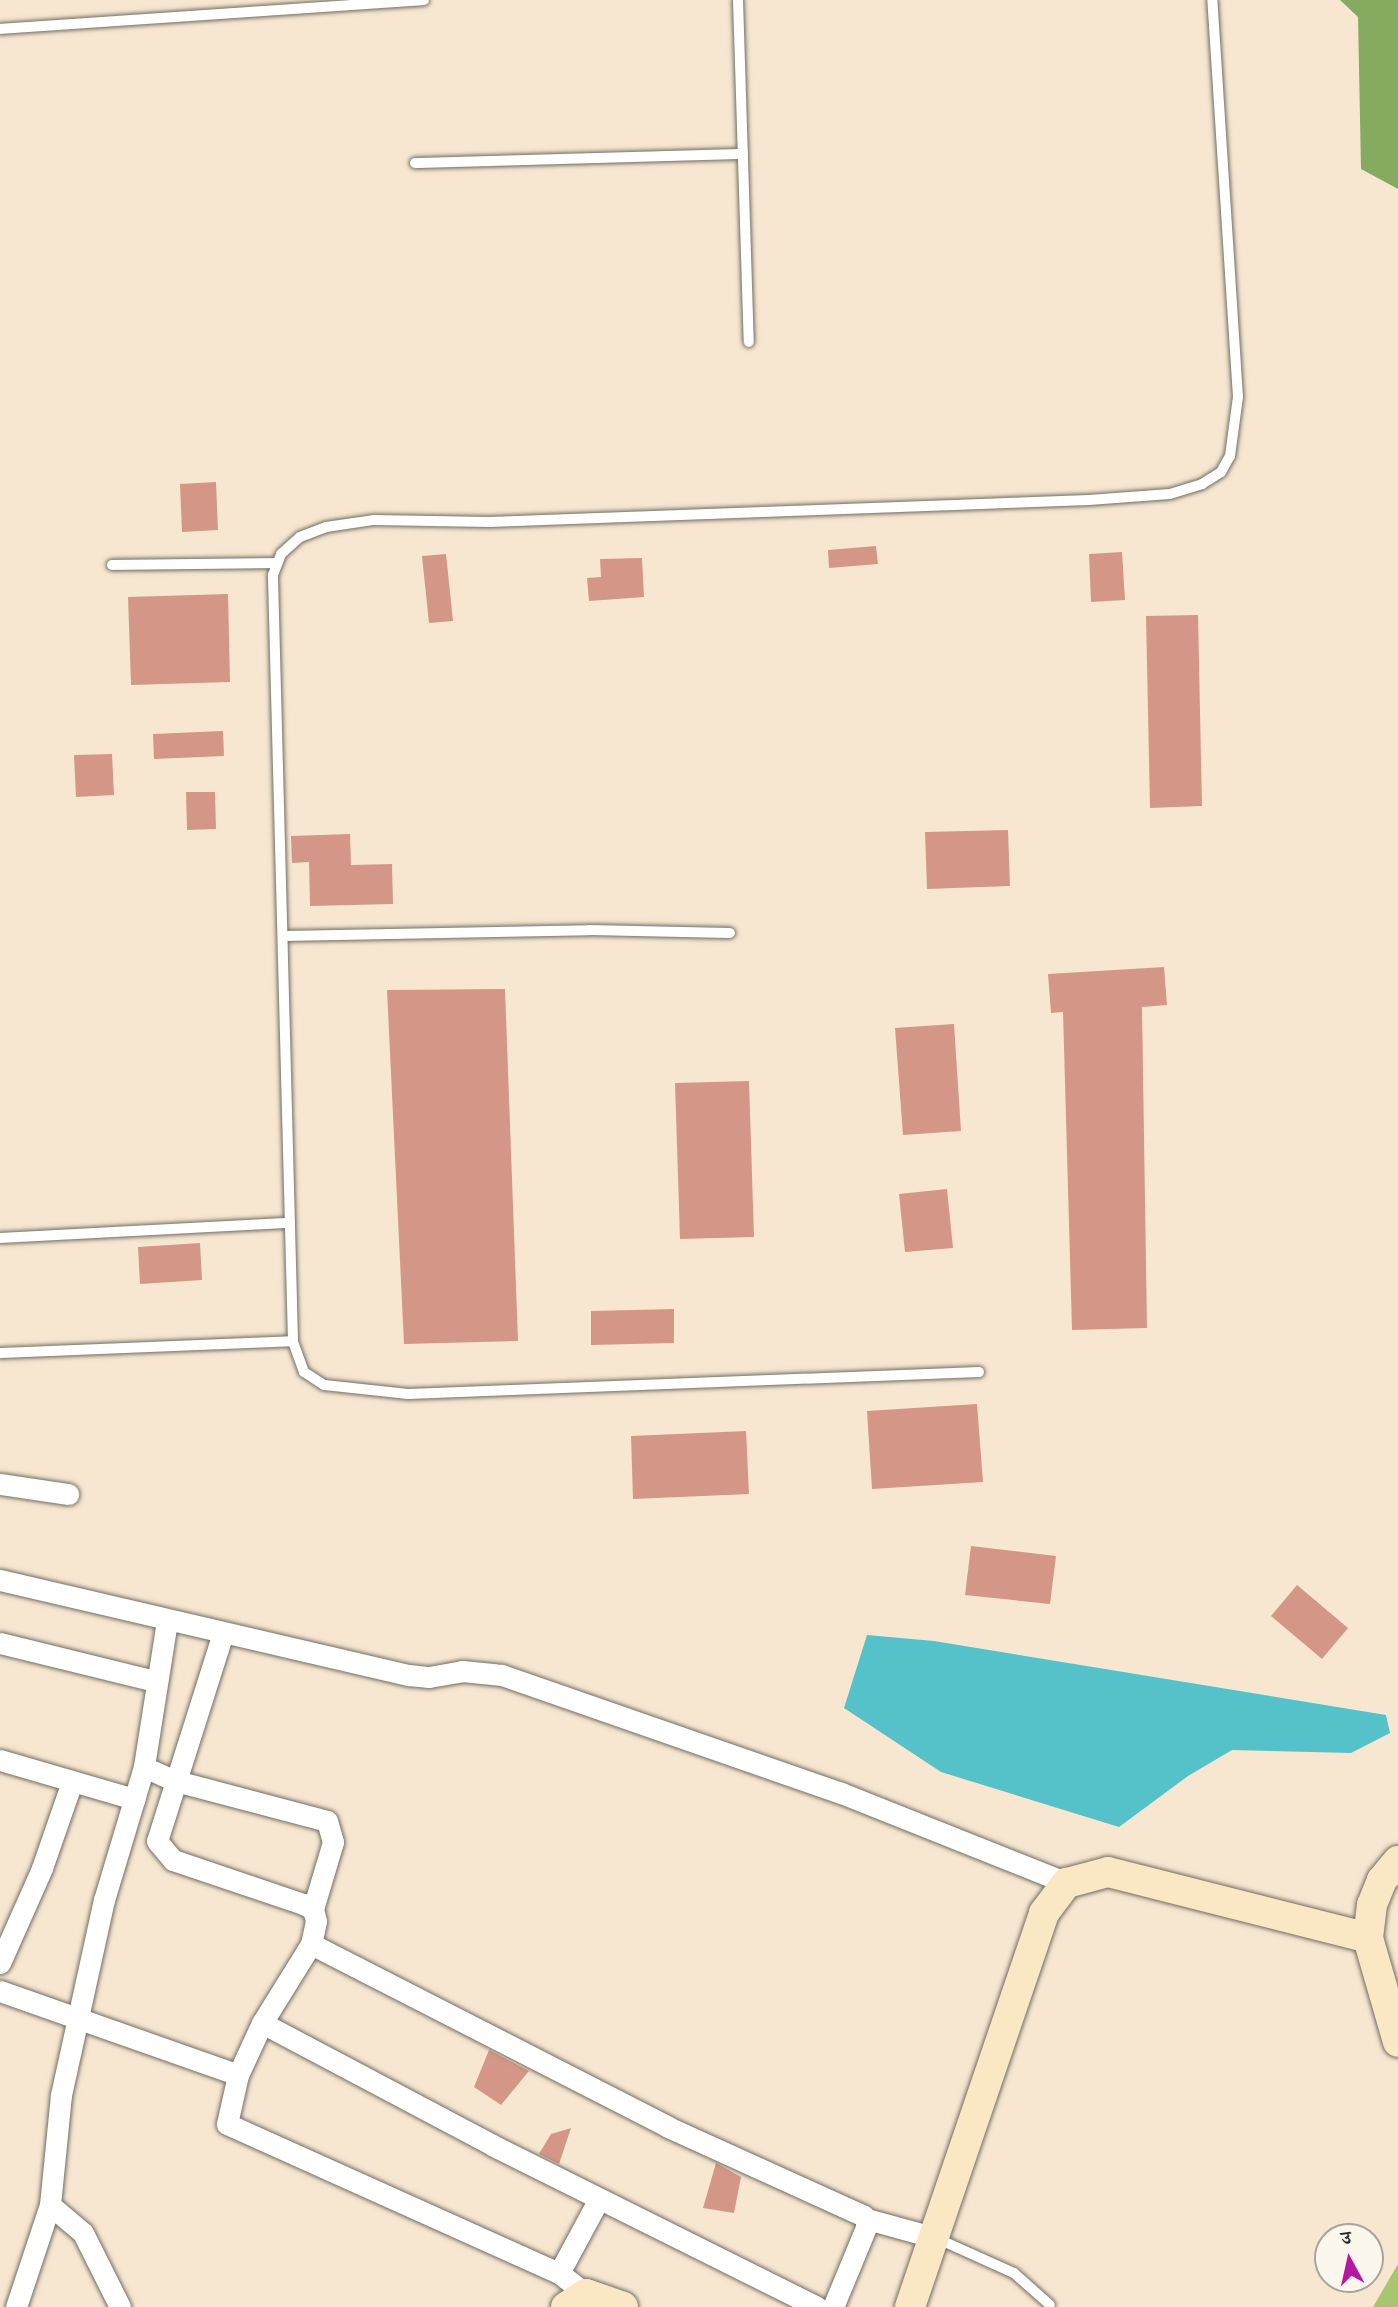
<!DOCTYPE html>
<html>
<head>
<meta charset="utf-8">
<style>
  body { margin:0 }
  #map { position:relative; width:1398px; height:2307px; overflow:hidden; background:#f7e7d0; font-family:"IM FELL English","Noto Serif Devanagari",serif }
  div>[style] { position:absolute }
  .green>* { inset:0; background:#a7c66e }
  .forest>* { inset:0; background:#85ab61 }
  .water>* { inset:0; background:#54c2c8 }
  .building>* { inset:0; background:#d49787 }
  .roads { filter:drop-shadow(0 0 2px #726d65) drop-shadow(0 0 2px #726d65) }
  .lane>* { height:10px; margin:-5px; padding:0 5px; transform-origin:5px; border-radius:5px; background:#fff }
  .street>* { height:21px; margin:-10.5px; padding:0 10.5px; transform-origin:10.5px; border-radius:10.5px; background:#fff }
  .secondary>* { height:30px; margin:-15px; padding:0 15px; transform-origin:15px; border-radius:15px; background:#fae7c3 }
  span { translate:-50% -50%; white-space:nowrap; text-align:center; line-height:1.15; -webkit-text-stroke:5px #fbf7ec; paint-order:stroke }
  .north { position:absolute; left:1314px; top:2223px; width:70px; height:70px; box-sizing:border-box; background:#fbf7ec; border:2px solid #a8a59f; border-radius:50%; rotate:352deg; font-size:19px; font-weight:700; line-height:28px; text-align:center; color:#2b2b2b }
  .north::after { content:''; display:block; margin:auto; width:24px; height:32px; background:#b5179e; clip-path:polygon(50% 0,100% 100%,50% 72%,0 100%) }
</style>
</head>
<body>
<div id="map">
  <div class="green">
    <div style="clip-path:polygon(1398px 2264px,1398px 2307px,1373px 2307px)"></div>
  </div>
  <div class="forest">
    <div style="clip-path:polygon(1340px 0,1398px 0,1398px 189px,1361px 169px,1358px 17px)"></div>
  </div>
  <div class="water">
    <div style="clip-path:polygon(867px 1635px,934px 1641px,1386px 1715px,1390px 1733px,1351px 1753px,1232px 1750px,1188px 1776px,1119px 1827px,941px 1772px,844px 1708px)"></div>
  </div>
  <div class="building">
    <div style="clip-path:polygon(216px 482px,218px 530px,182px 532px,180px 484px)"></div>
    <div style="clip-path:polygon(876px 546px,878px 564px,829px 568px,828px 550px)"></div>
    <div style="clip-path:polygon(1122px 552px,1125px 600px,1091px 602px,1089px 554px)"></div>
    <div style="clip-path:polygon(446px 554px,453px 621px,429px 623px,422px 556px)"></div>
    <div style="clip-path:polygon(642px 558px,644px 597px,589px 601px,587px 578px,601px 577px,600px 559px)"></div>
    <div style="clip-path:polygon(228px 594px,230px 682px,131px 685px,128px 597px)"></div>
    <div style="clip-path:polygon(1198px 615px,1202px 806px,1150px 808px,1146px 616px)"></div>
    <div style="clip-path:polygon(223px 731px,224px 756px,154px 759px,153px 734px)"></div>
    <div style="clip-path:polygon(112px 754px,114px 795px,76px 797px,74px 755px)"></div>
    <div style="clip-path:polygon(186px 792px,215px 792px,216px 829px,187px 830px)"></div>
    <div style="clip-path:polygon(1008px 830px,1010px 886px,927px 889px,925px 832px)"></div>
    <div style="clip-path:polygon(350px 834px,351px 865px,392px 864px,393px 904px,310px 906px,309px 862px,292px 863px,291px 836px)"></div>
    <div style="clip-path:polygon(1164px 967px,1167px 1005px,1142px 1007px,1147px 1328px,1072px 1330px,1063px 1012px,1051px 1013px,1048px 974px)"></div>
    <div style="clip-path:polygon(505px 989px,518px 1341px,404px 1344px,387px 990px)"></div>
    <div style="clip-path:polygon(954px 1024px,961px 1131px,903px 1135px,895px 1028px)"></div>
    <div style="clip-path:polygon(749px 1081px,754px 1237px,680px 1239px,675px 1083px)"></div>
    <div style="clip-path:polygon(947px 1189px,953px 1248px,905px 1252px,899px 1194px)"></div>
    <div style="clip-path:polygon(200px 1243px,202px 1280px,140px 1284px,138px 1247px)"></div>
    <div style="clip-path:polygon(674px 1309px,674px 1343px,591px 1345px,591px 1311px)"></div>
    <div style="clip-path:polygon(977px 1404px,983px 1482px,872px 1489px,867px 1411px)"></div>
    <div style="clip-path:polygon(746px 1431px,749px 1494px,633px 1499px,631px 1436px)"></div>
    <div style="clip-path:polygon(971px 1546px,1056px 1556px,1050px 1604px,965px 1595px)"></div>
    <div style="clip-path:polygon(1297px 1585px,1348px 1628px,1322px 1659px,1271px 1616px)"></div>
    <div style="clip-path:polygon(489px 2050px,529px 2071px,501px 2105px,474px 2087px)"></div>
    <div style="clip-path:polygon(571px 2128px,559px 2164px,539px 2154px,551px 2134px)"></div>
    <div style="clip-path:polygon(716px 2163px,741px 2177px,734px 2213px,703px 2208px)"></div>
  </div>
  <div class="roads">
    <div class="lane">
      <div style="left:738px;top:0;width:342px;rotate:88.2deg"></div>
      <div style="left:0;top:29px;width:425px;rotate:-3.9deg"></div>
      <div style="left:415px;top:163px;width:328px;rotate:-1.6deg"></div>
      <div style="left:112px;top:565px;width:163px;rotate:-0.7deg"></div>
      <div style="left:284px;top:936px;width:305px;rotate:-1.1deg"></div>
      <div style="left:589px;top:930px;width:141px;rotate:1.2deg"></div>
      <div style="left:0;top:1238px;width:290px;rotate:-3deg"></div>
      <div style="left:0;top:1353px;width:293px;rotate:-2.3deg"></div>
      <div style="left:979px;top:1372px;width:571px;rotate:177.79deg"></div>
      <div style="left:408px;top:1394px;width:84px;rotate:-173.9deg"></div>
      <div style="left:324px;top:1385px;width:24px;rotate:-147deg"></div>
      <div style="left:304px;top:1372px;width:33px;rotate:-110deg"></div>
      <div style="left:293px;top:1341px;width:766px;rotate:-91.5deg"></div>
      <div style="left:273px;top:575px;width:22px;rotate:-69deg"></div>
      <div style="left:281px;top:554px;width:25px;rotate:-42deg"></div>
      <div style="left:300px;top:537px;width:28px;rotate:-21deg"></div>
      <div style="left:326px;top:527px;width:49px;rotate:-8.3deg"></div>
      <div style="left:374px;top:520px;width:115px;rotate:1deg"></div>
      <div style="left:489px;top:522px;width:600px;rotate:-2.1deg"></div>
      <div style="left:1089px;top:500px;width:81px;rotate:-4.2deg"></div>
      <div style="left:1170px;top:494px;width:34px;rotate:-17deg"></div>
      <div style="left:1202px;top:484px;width:22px;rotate:-32deg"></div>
      <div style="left:1221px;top:472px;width:18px;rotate:-61deg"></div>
      <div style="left:1230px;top:456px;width:60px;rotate:-82.3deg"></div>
      <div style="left:1238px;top:397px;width:398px;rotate:-93.7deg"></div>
      <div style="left:936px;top:2238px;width:85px;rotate:24.2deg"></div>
      <div style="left:1014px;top:2273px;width:48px;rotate:41.6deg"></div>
    </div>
    <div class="street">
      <div style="left:0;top:1484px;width:69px;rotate:8.4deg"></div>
      <div style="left:0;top:1580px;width:420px;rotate:13.1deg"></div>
      <div style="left:409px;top:1675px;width:20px;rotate:6deg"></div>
      <div style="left:429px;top:1677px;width:34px;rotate:-10deg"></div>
      <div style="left:462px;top:1671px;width:40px;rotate:5.7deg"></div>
      <div style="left:502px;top:1675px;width:359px;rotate:19.2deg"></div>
      <div style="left:841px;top:1793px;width:243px;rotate:21.7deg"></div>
      <div style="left:167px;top:1621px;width:148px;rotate:99deg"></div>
      <div style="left:144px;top:1767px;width:35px;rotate:24deg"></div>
      <div style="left:176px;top:1781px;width:156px;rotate:14.8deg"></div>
      <div style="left:327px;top:1821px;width:22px;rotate:74deg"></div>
      <div style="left:333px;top:1842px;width:70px;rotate:106.6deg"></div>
      <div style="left:223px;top:1633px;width:218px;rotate:107.6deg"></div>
      <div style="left:157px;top:1841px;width:25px;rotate:50deg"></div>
      <div style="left:173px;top:1860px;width:137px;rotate:18.7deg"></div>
      <div style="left:303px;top:1904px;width:11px;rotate:27deg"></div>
      <div style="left:313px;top:1909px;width:12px;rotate:76deg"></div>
      <div style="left:316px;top:1921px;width:24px;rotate:102deg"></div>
      <div style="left:311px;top:1944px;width:93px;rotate:121.8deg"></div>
      <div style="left:262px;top:2023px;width:57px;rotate:114.8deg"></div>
      <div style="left:238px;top:2075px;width:50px;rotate:102.7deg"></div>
      <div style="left:227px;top:2124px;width:364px;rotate:24.2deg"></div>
      <div style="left:559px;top:2273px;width:34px;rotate:38deg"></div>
      <div style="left:0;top:1643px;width:160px;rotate:13.8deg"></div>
      <div style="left:0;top:1760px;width:140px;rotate:16.2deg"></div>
      <div style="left:311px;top:1944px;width:401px;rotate:27.1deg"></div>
      <div style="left:668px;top:2127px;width:215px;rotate:24.4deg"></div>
      <div style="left:864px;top:2216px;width:9px;rotate:72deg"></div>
      <div style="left:867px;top:2225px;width:89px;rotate:112.5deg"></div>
      <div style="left:0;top:1963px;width:104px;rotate:-66.1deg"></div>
      <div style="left:42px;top:1868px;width:91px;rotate:-70.8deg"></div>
      <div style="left:0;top:1991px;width:252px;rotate:19.4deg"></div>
      <div style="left:262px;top:2023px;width:260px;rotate:27.9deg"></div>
      <div style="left:492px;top:2145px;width:363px;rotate:26.5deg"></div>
      <div style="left:50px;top:2205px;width:43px;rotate:40.3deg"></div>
      <div style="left:83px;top:2233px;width:83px;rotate:63.4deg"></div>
      <div style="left:867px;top:2219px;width:72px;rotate:15.4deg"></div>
      <div style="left:559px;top:2273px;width:84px;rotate:-61.6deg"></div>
      <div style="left:16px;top:2307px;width:108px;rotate:-71.6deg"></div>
      <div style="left:50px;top:2205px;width:111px;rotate:-84.3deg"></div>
      <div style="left:61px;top:2095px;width:200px;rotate:-77.6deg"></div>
      <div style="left:104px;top:1900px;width:139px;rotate:-73.3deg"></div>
    </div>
    <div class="secondary">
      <div style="left:1398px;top:1861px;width:25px;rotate:130deg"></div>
      <div style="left:1382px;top:1880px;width:27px;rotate:112deg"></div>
      <div style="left:1372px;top:1905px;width:33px;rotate:97deg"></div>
      <div style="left:1368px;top:1938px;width:108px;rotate:73.9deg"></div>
      <div style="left:566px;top:2307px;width:24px;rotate:-33deg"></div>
      <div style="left:586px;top:2294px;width:39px;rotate:19deg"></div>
      <div style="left:910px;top:2307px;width:416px;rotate:-71.2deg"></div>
      <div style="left:1044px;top:1913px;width:38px;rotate:-53deg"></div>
      <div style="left:1067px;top:1883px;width:42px;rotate:-15deg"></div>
      <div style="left:1108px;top:1872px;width:268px;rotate:14.2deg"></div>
    </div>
  </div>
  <div class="north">उ</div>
</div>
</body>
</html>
